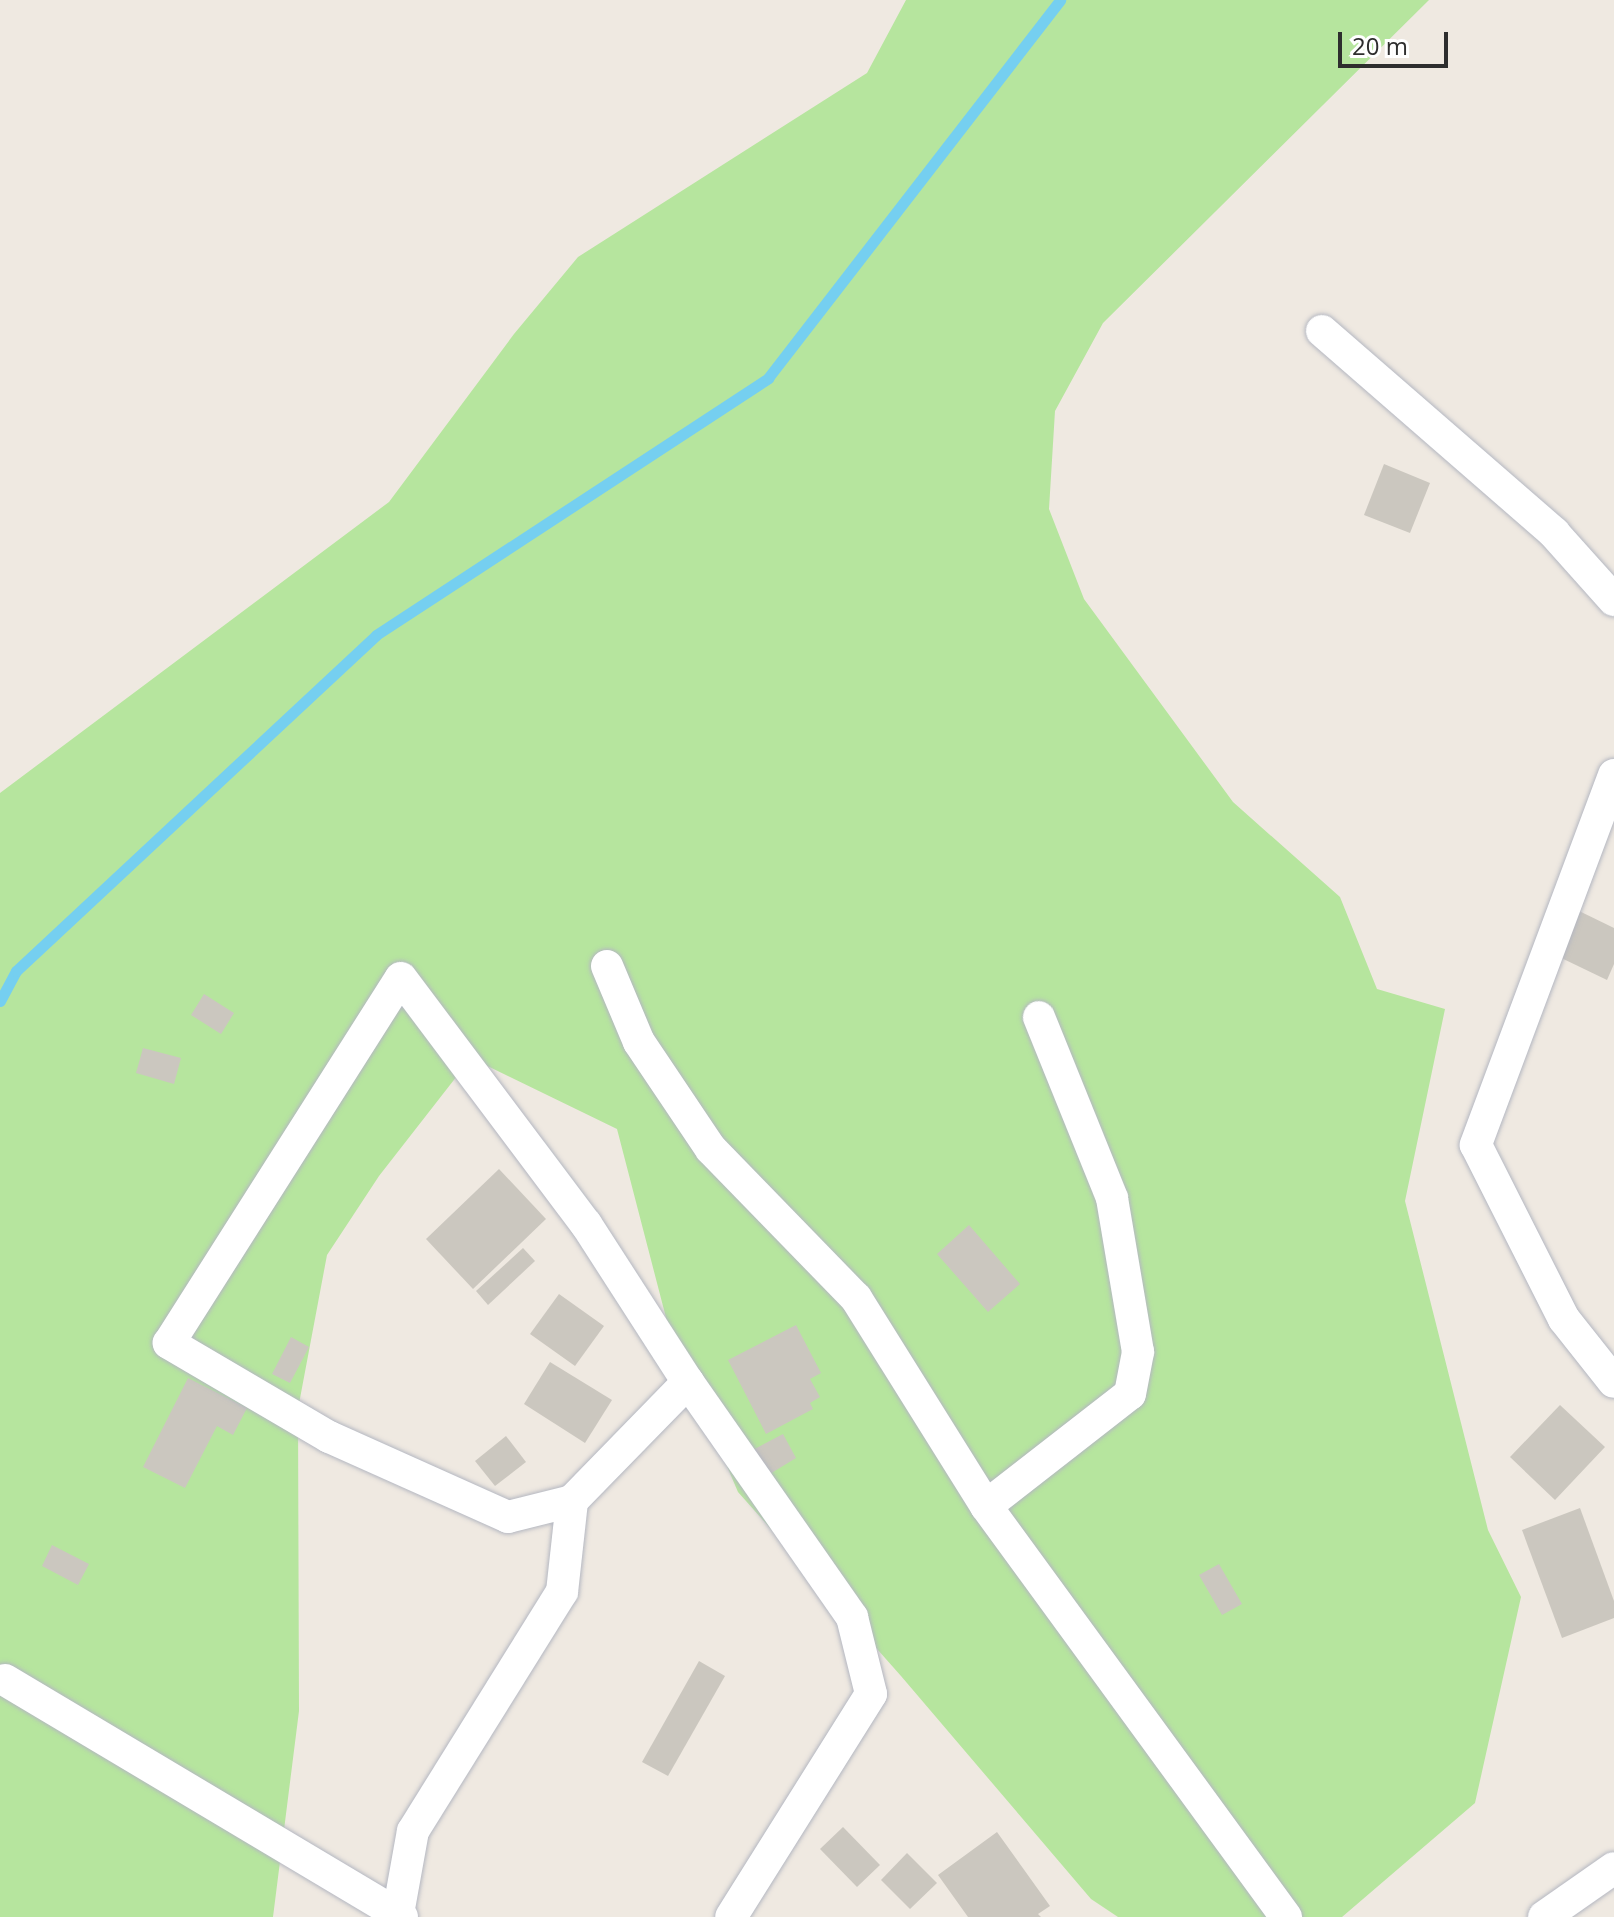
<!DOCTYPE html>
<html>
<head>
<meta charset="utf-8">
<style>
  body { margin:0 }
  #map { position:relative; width:1614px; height:1917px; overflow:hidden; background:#efe9e1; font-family:"Open Sans",sans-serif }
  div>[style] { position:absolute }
  .green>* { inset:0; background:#b6e59e }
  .stream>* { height:11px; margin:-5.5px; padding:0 5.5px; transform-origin:5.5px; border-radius:5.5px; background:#75cff0 }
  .building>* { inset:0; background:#cbc7bf }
  .roads { filter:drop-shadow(0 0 2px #b4b7c1) drop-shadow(0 0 2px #b4b7c1) }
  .minor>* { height:32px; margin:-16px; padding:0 16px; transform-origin:16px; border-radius:16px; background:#fff }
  span { translate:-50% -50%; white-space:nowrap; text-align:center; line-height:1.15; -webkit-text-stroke:8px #fff; paint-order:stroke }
  .scale { position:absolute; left:1338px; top:32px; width:110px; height:36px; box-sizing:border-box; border:4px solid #2e2e2e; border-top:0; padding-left:10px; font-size:24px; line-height:28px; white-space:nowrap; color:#2e2e2e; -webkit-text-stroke:6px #fff; paint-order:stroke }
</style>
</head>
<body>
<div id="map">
  <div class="green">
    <div style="clip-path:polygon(906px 0,1429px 0,1103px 323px,1055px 411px,1049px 509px,1084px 599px,1233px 802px,1340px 897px,1377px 989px,1445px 1009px,1405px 1201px,1488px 1530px,1521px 1597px,1475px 1803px,1342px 1917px,1118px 1917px,1091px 1899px,901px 1676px,738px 1492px,670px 1333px,617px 1129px,471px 1058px,379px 1176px,327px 1255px,298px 1409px,299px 1711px,273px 1917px,0 1917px,0 793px,389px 502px,514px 334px,578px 257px,867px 73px)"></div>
  </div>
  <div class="stream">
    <div style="left:0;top:1001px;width:34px;rotate:-62deg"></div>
    <div style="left:16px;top:971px;width:492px;rotate:-43deg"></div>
    <div style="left:376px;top:635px;width:469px;rotate:-33.2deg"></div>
    <div style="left:768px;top:378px;width:478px;rotate:-52.3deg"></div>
  </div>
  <div class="building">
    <div style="clip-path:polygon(1384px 464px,1430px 483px,1410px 533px,1364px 515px)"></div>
    <div style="clip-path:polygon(1575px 909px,1614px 928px,1614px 964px,1607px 980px,1553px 954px)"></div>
    <div style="clip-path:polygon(204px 994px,234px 1013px,221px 1034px,191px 1015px)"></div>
    <div style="clip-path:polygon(143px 1048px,181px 1058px,174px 1084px,136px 1073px)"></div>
    <div style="clip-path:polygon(499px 1169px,546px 1219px,473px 1289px,426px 1239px)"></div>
    <div style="clip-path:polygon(969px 1225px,1020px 1284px,988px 1312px,937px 1254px)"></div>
    <div style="clip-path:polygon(523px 1248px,535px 1261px,488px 1305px,476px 1291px)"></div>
    <div style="clip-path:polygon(559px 1294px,604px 1326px,575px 1366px,530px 1334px)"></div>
    <div style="clip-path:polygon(796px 1325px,821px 1373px,810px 1379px,820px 1397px,810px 1403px,813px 1409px,766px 1434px,728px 1360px)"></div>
    <div style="clip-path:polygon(291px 1337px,309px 1347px,290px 1383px,272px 1374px)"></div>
    <div style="clip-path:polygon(550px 1362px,612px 1400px,585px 1443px,524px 1404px)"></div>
    <div style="clip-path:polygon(188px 1378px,247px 1408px,233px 1435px,217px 1426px,185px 1488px,143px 1467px)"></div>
    <div style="clip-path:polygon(1560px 1405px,1605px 1447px,1555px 1500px,1510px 1457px)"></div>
    <div style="clip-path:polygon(783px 1434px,796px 1458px,760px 1480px,749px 1452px)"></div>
    <div style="clip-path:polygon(506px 1436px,526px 1462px,495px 1486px,475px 1461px)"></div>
    <div style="clip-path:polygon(1580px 1508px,1614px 1601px,1614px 1618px,1562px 1638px,1522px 1530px)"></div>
    <div style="clip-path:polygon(52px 1545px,89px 1564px,78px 1585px,42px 1566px)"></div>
    <div style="clip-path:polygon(1219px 1564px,1242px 1604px,1222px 1615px,1199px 1575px)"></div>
    <div style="clip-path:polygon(699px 1661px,725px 1676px,668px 1776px,642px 1762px)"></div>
    <div style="clip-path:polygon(843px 1827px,880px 1865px,857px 1887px,820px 1849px)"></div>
    <div style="clip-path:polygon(997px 1832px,1050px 1906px,1038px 1914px,1041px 1917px,968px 1917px,938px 1875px)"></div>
    <div style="clip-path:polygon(907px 1853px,937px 1883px,910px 1909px,881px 1880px)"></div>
  </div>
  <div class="roads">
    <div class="minor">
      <div style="left:1322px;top:331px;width:308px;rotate:41deg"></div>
      <div style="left:1554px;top:533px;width:90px;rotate:48.2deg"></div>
      <div style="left:1614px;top:775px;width:395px;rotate:110.5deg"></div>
      <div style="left:1476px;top:1145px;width:195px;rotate:63.2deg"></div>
      <div style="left:1564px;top:1319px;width:80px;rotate:51.6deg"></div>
      <div style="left:607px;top:966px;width:82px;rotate:67.2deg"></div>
      <div style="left:639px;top:1042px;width:129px;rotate:56.1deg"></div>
      <div style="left:711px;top:1149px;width:208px;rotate:45.8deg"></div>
      <div style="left:856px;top:1298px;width:245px;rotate:58deg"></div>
      <div style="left:986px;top:1506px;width:509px;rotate:53.87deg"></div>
      <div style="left:688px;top:1382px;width:166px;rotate:134.3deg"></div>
      <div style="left:572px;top:1501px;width:66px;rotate:166deg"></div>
      <div style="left:508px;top:1517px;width:196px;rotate:-155.9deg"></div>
      <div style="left:329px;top:1437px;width:186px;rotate:-149.6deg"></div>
      <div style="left:169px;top:1343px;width:432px;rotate:-57.6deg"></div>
      <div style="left:401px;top:978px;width:308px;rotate:53.1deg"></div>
      <div style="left:586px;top:1224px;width:188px;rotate:57.2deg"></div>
      <div style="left:688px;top:1382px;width:287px;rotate:55.1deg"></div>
      <div style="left:852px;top:1617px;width:79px;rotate:76.1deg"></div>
      <div style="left:871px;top:1694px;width:263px;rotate:122.1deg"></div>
      <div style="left:986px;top:1506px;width:182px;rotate:-37.9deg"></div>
      <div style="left:1130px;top:1394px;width:43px;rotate:-79.2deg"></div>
      <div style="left:1138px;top:1352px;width:156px;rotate:-99.6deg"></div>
      <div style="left:1112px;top:1198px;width:195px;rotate:-112deg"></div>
      <div style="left:5px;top:1680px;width:457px;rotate:30.8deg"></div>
      <div style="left:402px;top:1917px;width:5px;rotate:-143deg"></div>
      <div style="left:398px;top:1914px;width:84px;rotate:-79.8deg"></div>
      <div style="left:413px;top:1831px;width:282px;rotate:-58.1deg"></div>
      <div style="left:562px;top:1592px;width:92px;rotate:-83.7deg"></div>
      <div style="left:1544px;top:1917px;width:85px;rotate:-35deg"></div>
    </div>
  </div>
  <div class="scale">20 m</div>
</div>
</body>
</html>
